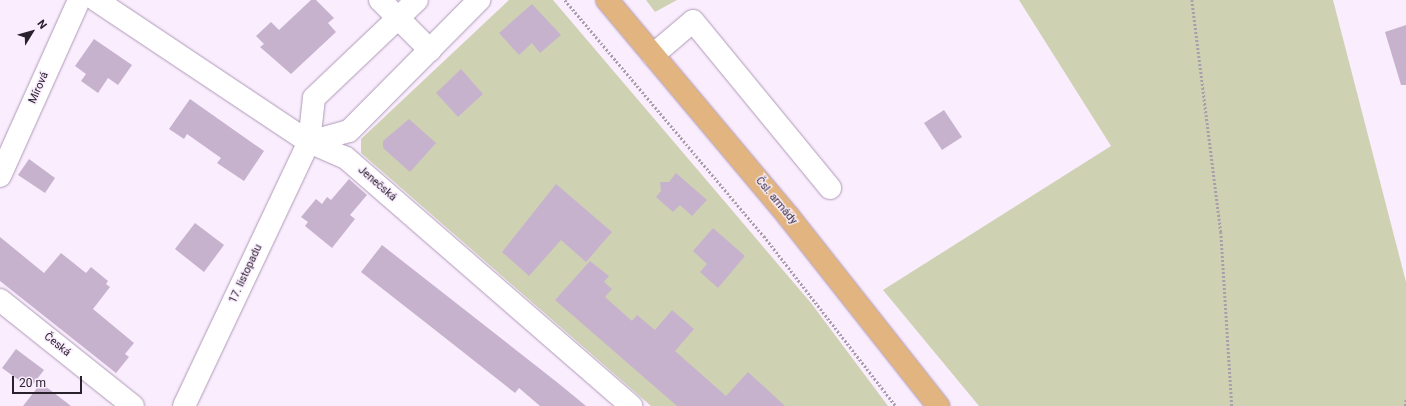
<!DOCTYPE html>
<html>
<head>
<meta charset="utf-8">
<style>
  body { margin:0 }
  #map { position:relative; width:1406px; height:406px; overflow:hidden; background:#faedfe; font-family:Roboto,sans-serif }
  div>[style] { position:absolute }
  .green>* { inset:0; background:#ced2b3 }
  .building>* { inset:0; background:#c7b2ce }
  .path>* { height:2.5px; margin-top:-1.25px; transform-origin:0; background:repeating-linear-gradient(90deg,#a99eac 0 2px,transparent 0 4px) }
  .roads { filter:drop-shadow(0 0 1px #ae9ab5) drop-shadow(0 0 1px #ae9ab5) }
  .minor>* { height:22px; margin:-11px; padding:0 11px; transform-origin:11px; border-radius:11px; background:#fff }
  .major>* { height:22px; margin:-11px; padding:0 11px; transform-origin:11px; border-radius:11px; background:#e2b480 }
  span { translate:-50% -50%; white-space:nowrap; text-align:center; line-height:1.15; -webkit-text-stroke:3px #faedfe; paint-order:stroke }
  .street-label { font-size:11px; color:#29212c }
  .north { position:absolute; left:12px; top:12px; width:40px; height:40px; -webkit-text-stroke:3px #faedfe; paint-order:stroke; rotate:53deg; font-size:11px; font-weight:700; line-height:16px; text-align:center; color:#29212c }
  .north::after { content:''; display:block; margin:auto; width:14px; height:18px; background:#29212c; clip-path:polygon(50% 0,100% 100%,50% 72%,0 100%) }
  .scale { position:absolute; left:12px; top:376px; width:70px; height:18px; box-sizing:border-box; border:2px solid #29212c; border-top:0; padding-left:5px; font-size:12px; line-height:14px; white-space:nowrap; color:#29212c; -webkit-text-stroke:3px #faedfe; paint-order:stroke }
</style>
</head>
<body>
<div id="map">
  <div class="green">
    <div style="clip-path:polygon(509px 0,553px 0,811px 303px,888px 406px,651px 406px,361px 153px,361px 139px)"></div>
    <div style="clip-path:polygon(646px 0,677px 0,655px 12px)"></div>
    <div style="clip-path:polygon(1019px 0,1333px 0,1406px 282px,1406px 406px,979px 406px,883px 290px,1111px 146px)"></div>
  </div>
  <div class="building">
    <div style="clip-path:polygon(311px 0,316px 0,334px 18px,328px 23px,336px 32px,291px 74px,260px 47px,264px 44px,256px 36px,271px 22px,279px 30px)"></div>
    <div style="clip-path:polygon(532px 4px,561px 35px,540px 53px,532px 43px,519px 55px,499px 33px)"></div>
    <div style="clip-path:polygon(1406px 25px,1406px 85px,1401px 85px,1385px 32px)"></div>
    <div style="clip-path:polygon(94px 39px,132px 65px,118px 85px,108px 78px,98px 93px,81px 81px,86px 74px,75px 66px)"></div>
    <div style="clip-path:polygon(461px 69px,483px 94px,458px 117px,436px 93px)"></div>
    <div style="clip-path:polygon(190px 99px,264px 151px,244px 181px,217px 163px,221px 158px,187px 134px,184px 139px,169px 129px)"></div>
    <div style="clip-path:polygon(944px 110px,962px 137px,942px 150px,924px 123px)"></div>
    <div style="clip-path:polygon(409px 119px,436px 143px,410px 172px,383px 148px,383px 141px)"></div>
    <div style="clip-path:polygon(29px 159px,55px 178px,45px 193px,18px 175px)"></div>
    <div style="clip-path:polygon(676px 173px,707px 200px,692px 216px,680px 205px,673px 212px,656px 197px,661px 191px,660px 182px,669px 182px)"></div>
    <div style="clip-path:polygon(349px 179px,367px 195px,350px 215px,355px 219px,332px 248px,305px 226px,308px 222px,301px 217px,316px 199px,322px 204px,327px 197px,331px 200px)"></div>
    <div style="clip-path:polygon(556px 184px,612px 232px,586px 262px,561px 240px,529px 276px,502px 252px)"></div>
    <div style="clip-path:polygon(195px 223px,224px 245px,204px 272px,175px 249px)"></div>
    <div style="clip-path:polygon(713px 228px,745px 256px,718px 288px,700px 272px,707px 264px,693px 251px)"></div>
    <div style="clip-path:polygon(0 237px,44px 273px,61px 253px,86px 273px,91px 267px,108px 281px,106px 284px,110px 287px,93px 309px,134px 343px,125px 354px,129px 357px,116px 373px,0 281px)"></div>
    <div style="clip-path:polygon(382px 245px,558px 383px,586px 406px,540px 406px,519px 388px,515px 393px,430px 326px,361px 272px)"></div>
    <div style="clip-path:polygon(590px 261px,609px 276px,604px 282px,612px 289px,605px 297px,632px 321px,637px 315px,655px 330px,672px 310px,694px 329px,675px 351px,726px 396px,748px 372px,785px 406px,677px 406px,555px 300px)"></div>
    <div style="clip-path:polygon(16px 349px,44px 370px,30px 388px,2px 368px)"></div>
    <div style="clip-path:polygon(41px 383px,71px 406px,23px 406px)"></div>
  </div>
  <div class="path">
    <div style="left:565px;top:0;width:309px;rotate:49.9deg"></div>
    <div style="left:764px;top:236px;width:215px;rotate:52.2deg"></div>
    <div style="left:1192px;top:0;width:234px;rotate:82.9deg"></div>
    <div style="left:1221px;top:232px;width:174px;rotate:86.4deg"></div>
    <div style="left:1405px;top:406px;width:7px;rotate:-82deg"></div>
  </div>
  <div class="roads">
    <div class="minor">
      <div style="left:96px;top:0;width:256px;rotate:33.7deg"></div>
      <div style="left:309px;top:142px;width:40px;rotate:23.4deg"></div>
      <div style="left:346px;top:158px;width:378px;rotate:41deg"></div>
      <div style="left:380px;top:0;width:71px;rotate:45deg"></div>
      <div style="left:653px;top:55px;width:52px;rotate:-40.4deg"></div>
      <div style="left:693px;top:21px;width:216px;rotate:50.6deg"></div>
      <div style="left:309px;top:142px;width:41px;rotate:-15.4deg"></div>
      <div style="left:349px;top:131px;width:185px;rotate:-45.2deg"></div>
      <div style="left:0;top:176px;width:193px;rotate:-65.8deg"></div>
      <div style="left:0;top:300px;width:170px;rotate:38.6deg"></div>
      <div style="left:184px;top:406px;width:292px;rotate:-64.7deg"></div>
      <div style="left:309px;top:142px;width:44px;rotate:-83.5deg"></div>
      <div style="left:314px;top:98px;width:142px;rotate:-43.6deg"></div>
    </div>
    <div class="major">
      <div style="left:607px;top:0;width:283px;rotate:50deg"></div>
      <div style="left:789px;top:217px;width:241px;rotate:51.7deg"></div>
    </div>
  </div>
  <div class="street-label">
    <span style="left:39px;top:88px;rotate:-66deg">Mírová</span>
    <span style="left:377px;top:184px;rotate:41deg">Jenečská</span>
    <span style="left:776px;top:201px;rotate:50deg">Čsl. armády</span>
    <span style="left:246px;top:274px;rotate:-65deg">17. listopadu</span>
    <span style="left:57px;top:345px;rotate:39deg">Česká</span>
  </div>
  <div class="north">N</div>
  <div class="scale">20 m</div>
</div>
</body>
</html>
